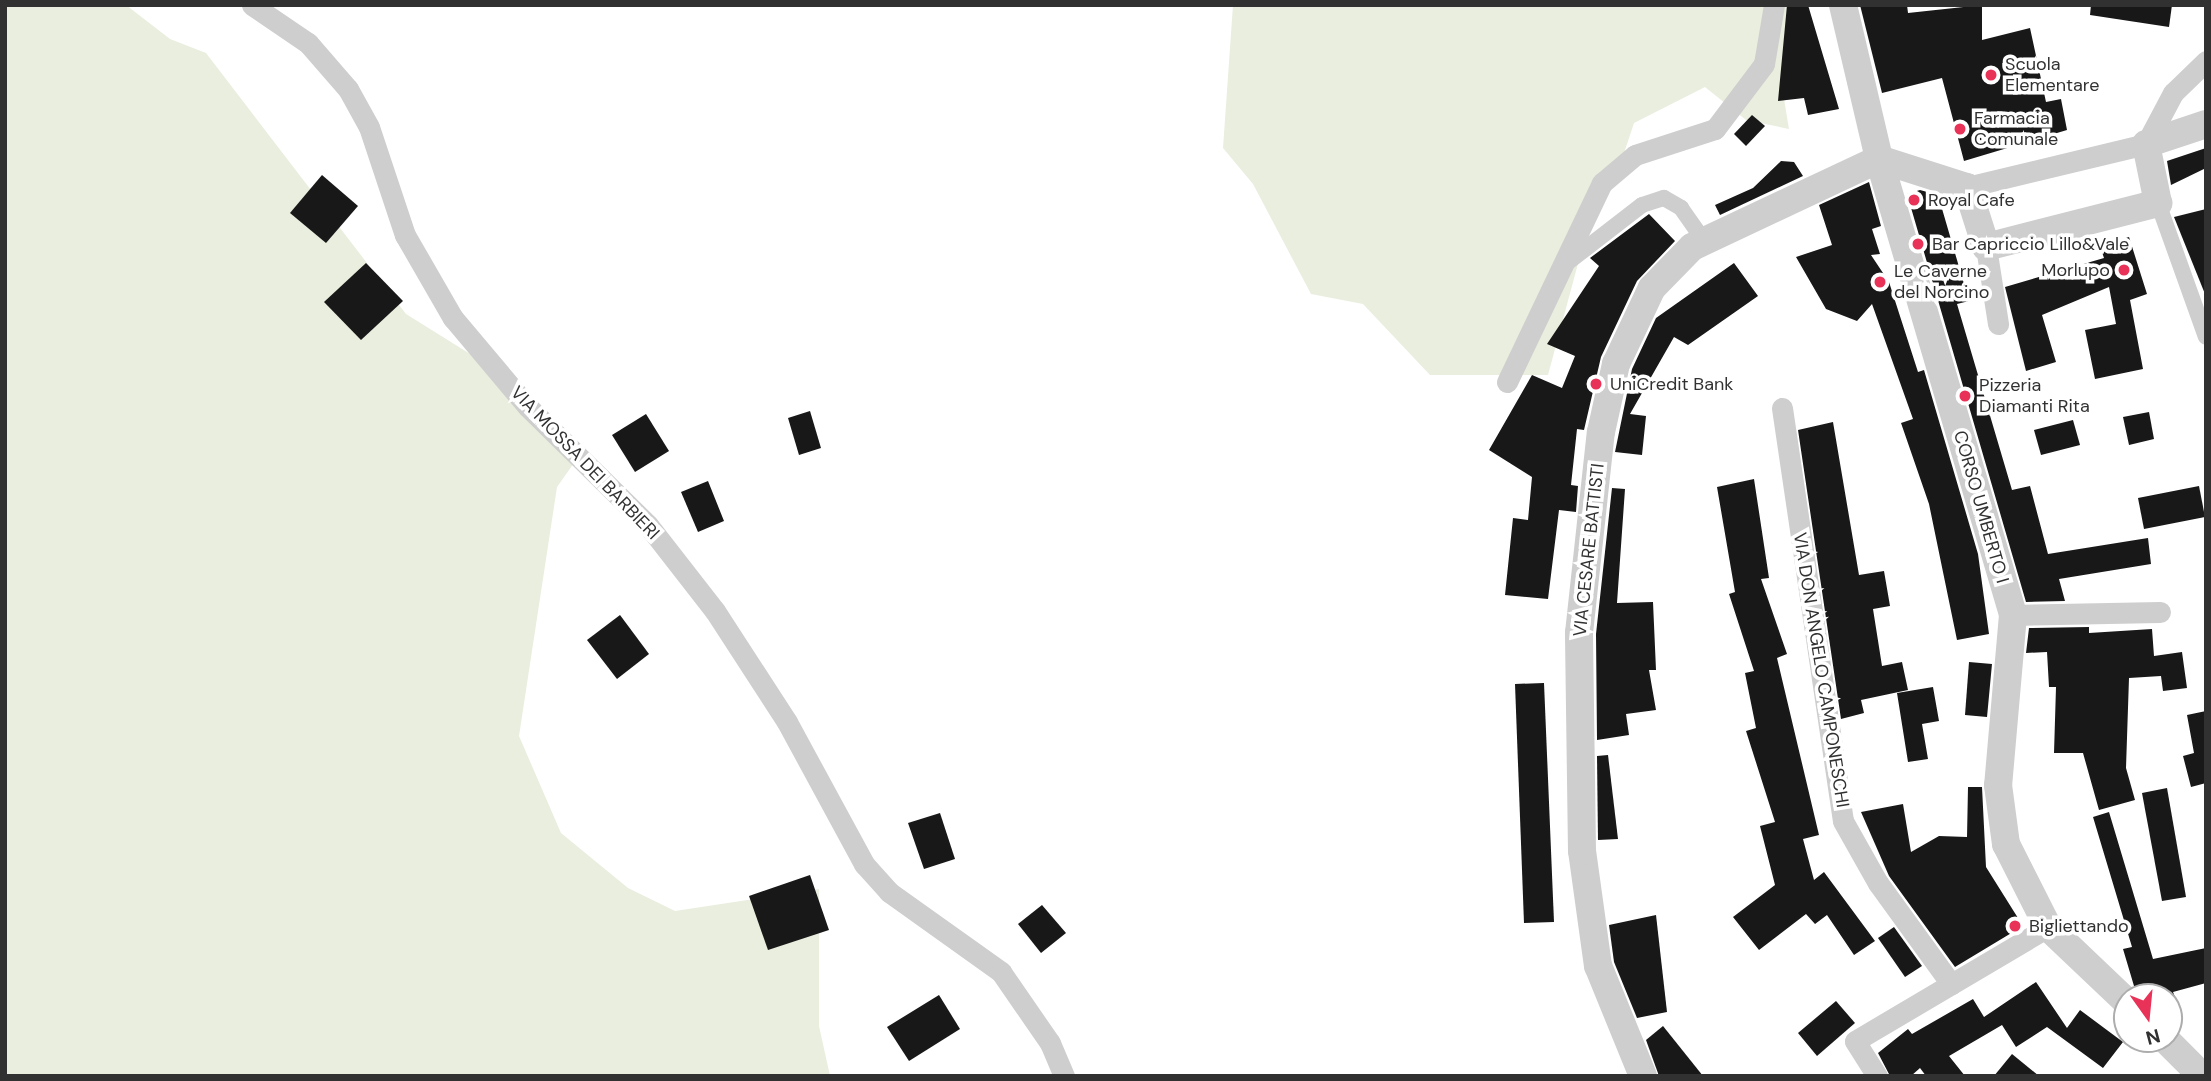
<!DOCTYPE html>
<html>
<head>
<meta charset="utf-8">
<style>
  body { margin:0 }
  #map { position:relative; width:2211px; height:1081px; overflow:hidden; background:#fff; font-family:"DM Sans",sans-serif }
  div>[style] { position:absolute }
  .green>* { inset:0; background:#e9eedf }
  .building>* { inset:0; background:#181818 }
  .pedestrian>* { height:16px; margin:-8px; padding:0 8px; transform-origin:8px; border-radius:8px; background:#cecece }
  .minor>* { height:21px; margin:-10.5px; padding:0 10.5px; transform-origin:10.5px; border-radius:10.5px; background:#cecece }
  .tertiary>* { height:28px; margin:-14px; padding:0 14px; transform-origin:14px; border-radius:14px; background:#cecece }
  .dots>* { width:19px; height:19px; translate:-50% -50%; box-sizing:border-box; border:4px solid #fff; border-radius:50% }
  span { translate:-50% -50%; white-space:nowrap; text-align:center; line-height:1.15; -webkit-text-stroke:7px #fff; paint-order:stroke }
  .poi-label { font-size:18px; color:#313131 }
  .left { translate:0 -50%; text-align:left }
  .right { translate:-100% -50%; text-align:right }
  .street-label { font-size:18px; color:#313131 }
  .frame { position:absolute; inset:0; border:7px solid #313131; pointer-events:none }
  .north { position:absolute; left:2113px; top:983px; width:70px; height:70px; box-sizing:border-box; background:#fff; border:2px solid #adadad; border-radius:50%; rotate:165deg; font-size:19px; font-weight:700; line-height:28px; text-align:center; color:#313131 }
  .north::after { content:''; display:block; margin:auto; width:24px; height:32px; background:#e93257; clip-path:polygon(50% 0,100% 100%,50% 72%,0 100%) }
</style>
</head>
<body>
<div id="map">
  <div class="green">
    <div style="clip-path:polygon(5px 5px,126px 5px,170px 39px,206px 53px,406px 314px,483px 362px,581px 453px,557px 487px,519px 736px,561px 833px,628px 888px,675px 911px,819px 889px,819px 1026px,830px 1076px,5px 1076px)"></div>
    <div style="clip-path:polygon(1233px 5px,1792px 5px,1782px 87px,1789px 129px,1746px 120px,1705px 87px,1634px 123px,1618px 171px,1590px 219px,1548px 375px,1430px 375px,1363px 304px,1311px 294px,1253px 184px,1223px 148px)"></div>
  </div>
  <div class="building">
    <div style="clip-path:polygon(1787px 5px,1808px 5px,1839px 109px,1808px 115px,1804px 98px,1778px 101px)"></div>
    <div style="clip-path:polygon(1860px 5px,1907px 5px,1908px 13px,1982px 5px,1982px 40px,2030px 28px,2046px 102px,2061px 99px,2067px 130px,1964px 161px,1942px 78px,1882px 93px)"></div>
    <div style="clip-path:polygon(2091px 5px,2172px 5px,2169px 27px,2090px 15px)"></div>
    <div style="clip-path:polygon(1752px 115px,1765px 126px,1746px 146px,1734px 134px)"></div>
    <div style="clip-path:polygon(2206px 148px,2206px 168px,2171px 185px,2167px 161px)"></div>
    <div style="clip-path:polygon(1781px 161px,1794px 162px,1803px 176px,1720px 215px,1715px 205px,1753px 188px)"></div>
    <div style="clip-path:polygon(322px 175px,358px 206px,326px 243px,290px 213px)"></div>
    <div style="clip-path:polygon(1869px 182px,1881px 226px,1872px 229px,1880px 254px,1871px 255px,1889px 282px,1918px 372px,1924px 370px,1978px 554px,1989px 634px,1957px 640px,1929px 504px,1901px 423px,1913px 419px,1872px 304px,1857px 321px,1826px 309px,1796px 257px,1832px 245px,1819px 205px)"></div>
    <div style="clip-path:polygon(1920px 190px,1938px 195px,1969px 301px,1957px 304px,2012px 490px,2030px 486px,2048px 554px,2148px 538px,2151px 564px,2059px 579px,2065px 601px,2026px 602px,1907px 194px)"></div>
    <div style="clip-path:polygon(2206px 209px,2206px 294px,2205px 294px,2174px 217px)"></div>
    <div style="clip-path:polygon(1649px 214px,1675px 241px,1637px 281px,1601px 357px,1584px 430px,1577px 429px,1571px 485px,1578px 486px,1576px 512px,1559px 510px,1548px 599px,1505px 595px,1513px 518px,1528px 520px,1532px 477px,1489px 450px,1532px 375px,1562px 388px,1575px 356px,1547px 344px,1599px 266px,1590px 258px)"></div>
    <div style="clip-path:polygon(2129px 237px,2147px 294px,2130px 300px,2143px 369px,2095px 379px,2085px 330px,2116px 324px,2109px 287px,2042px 315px,2056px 362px,2026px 371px,2005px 287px,2104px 258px,2100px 246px)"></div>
    <div style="clip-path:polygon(366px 263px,403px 301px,361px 340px,324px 302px)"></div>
    <div style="clip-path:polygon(1734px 263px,1758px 296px,1688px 345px,1674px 337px,1630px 414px,1646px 416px,1642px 455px,1615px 452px,1632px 369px,1656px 318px)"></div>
    <div style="clip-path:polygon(810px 411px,821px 448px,799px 455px,788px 418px)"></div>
    <div style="clip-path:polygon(2149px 412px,2154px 439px,2129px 445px,2123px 417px)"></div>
    <div style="clip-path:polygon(646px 414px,669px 451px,635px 472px,612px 435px)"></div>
    <div style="clip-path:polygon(2073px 420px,2080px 445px,2041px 455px,2034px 430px)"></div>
    <div style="clip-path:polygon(1833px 422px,1859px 575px,1884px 571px,1890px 606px,1873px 609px,1882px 666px,1902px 662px,1908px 690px,1861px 700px,1864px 713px,1841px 719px,1798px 430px)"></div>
    <div style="clip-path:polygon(1754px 479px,1769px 578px,1761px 579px,1787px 654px,1777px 658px,1819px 835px,1803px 839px,1814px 880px,1824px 872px,1875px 941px,1854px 955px,1827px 915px,1815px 924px,1806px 914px,1759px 950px,1733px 917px,1775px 885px,1760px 826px,1775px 822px,1746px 731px,1756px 728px,1745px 673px,1754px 671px,1729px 594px,1735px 592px,1717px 487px)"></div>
    <div style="clip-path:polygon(708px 481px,724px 521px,698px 532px,681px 492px)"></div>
    <div style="clip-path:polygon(2199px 486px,2205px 517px,2144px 529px,2138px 498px)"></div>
    <div style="clip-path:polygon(1612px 488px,1625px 489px,1617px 603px,1653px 602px,1656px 670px,1649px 670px,1656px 710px,1626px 714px,1629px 735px,1597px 740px,1596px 634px)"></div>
    <div style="clip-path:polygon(620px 615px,649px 654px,617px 679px,587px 640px)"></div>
    <div style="clip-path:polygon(2089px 627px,2089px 633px,2152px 629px,2154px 656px,2182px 652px,2187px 688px,2163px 691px,2161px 676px,2129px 678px,2126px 768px,2135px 800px,2099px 810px,2083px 753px,2054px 753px,2056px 687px,2049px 687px,2047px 652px,2026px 653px,2029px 628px)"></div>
    <div style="clip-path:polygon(1969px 662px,1992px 664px,1987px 717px,1965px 715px)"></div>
    <div style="clip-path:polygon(1544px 683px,1554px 922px,1524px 923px,1515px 684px)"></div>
    <div style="clip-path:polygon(1933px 687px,1939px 721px,1922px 724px,1928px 759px,1908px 762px,1897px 693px)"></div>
    <div style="clip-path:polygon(2206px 711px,2206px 783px,2191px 787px,2183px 756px,2194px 753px,2187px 715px)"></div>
    <div style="clip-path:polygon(1608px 755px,1618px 839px,1598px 840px,1597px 756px)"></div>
    <div style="clip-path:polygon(1968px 787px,1982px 787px,1986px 867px,2023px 926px,1955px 967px,1889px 876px,1861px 812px,1903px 804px,1911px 852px,1939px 836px,1967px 837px)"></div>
    <div style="clip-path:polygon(2167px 788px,2186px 897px,2162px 901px,2142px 793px)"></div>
    <div style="clip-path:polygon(2109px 812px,2153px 959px,2206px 948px,2206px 983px,2173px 992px,2175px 997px,2143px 997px,2134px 986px,2123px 949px,2132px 947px,2093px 817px)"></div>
    <div style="clip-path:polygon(940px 813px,955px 859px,924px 869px,908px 823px)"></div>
    <div style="clip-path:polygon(810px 875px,829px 930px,768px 950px,749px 896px)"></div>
    <div style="clip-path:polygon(1042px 905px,1066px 933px,1041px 953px,1018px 924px)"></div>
    <div style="clip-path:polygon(1656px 915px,1667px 1012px,1637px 1018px,1614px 962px,1609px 925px)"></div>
    <div style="clip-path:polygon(1894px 927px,1922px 966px,1905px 977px,1878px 938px)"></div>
    <div style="clip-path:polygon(2036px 982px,2067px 1028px,2080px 1010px,2123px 1042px,2103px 1068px,2047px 1027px,2016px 1047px,2002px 1025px,1949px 1056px,1965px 1076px,1926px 1076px,1920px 1068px,1911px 1076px,1890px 1076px,1878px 1053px,1908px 1029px,1912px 1034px,1973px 999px,1984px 1017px)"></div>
    <div style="clip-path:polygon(939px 995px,960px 1029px,909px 1061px,887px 1027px)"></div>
    <div style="clip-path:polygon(1836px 1001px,1855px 1023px,1817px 1056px,1798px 1033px)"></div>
    <div style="clip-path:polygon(1663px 1026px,1703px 1076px,1659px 1076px,1646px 1040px)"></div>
    <div style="clip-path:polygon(2012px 1054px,2039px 1076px,1994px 1076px)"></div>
  </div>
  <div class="pedestrian">
    <div style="left:2158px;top:203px;width:142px;rotate:70.3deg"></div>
    <div style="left:1567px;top:263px;width:95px;rotate:-37.7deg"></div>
    <div style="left:1642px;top:205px;width:23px;rotate:-18deg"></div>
    <div style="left:1664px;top:198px;width:20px;rotate:30deg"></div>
    <div style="left:1681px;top:208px;width:39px;rotate:55deg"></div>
  </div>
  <div class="minor">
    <div style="left:252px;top:5px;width:68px;rotate:34.2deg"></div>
    <div style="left:308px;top:43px;width:61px;rotate:49deg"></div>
    <div style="left:348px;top:89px;width:43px;rotate:61.1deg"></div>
    <div style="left:369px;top:127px;width:114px;rotate:71.6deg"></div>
    <div style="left:405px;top:235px;width:96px;rotate:60deg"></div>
    <div style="left:453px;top:318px;width:116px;rotate:49.9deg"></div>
    <div style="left:528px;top:407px;width:168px;rotate:44.5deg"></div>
    <div style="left:648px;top:525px;width:109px;rotate:52.1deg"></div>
    <div style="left:715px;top:611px;width:132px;rotate:57deg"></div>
    <div style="left:787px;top:722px;width:162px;rotate:61.5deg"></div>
    <div style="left:864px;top:864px;width:38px;rotate:48deg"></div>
    <div style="left:889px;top:892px;width:138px;rotate:35.5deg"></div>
    <div style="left:1001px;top:972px;width:86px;rotate:55.4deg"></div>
    <div style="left:1050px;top:1043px;width:36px;rotate:67deg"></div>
    <div style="left:1967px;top:187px;width:184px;rotate:-13.5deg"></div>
    <div style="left:2146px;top:144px;width:58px;rotate:-62.1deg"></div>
    <div style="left:2173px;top:93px;width:46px;rotate:-44.1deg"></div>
    <div style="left:1986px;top:247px;width:78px;rotate:81.1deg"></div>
    <div style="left:1507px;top:382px;width:221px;rotate:-64.5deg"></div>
    <div style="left:1602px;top:183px;width:43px;rotate:-40.3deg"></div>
    <div style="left:1635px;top:155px;width:84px;rotate:-18deg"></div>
    <div style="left:1715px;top:129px;width:81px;rotate:-53deg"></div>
    <div style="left:1764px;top:64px;width:60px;rotate:-80.4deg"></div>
    <div style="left:1782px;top:408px;width:417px;rotate:81.6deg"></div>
    <div style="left:1843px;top:821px;width:71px;rotate:60.6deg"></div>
    <div style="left:1878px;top:883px;width:125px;rotate:54.1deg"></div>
    <div style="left:2013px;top:615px;width:147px;rotate:-1.2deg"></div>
    <div style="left:1877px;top:1076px;width:41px;rotate:-122.2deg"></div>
    <div style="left:1855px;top:1041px;width:224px;rotate:-30.6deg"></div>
  </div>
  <div class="tertiary">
    <div style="left:1843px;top:5px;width:158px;rotate:76.8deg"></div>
    <div style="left:1879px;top:159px;width:475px;rotate:73.6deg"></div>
    <div style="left:2013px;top:615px;width:171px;rotate:95deg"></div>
    <div style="left:1998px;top:785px;width:60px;rotate:82.3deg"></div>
    <div style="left:2006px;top:844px;width:93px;rotate:63.2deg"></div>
    <div style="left:2048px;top:927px;width:109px;rotate:43.5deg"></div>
    <div style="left:1879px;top:159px;width:92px;rotate:17.7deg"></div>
    <div style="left:1967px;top:187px;width:63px;rotate:72.4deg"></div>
    <div style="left:1986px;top:247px;width:178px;rotate:-14.3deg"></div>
    <div style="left:2158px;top:203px;width:60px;rotate:-101.5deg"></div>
    <div style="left:2146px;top:144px;width:63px;rotate:-18.4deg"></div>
    <div style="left:2165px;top:1039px;width:52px;rotate:45deg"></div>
    <div style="left:1643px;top:1076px;width:119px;rotate:-112.2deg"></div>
    <div style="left:1598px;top:966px;width:116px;rotate:-97.9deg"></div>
    <div style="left:1582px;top:851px;width:218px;rotate:-90.8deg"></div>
    <div style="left:1579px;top:633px;width:202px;rotate:-83.8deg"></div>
    <div style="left:1601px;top:432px;width:70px;rotate:-77.6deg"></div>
    <div style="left:1616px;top:364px;width:84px;rotate:-64.7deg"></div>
    <div style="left:1652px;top:288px;width:57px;rotate:-45.7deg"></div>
    <div style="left:1692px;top:247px;width:207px;rotate:-25.2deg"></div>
  </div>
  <div class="dots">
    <div style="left:1991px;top:75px;background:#e93257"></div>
    <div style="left:1960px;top:129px;background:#e93257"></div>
    <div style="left:1914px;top:200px;background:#e93257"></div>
    <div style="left:1918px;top:244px;background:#e93257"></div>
    <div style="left:2124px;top:270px;background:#e93257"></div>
    <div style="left:1880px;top:282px;background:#e93257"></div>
    <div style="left:1596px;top:384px;background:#e93257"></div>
    <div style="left:1965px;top:396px;background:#e93257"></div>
    <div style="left:2015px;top:926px;background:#e93257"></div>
  </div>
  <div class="poi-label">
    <span class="left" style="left:2005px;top:75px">Scuola<br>Elementare</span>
    <span class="left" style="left:1974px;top:129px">Farmacia<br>Comunale</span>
    <span class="left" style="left:1928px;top:200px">Royal Cafe</span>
    <span class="left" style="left:1932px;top:244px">Bar Capriccio Lillo&amp;Vale</span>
    <span class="right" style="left:2110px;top:270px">Morlupo</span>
    <span class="left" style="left:1894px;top:282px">Le Caverne<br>del Norcino</span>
    <span class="left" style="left:1610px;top:384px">UniCredit Bank</span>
    <span class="left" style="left:1979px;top:396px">Pizzeria<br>Diamanti Rita</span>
    <span class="left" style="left:2029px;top:926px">Bigliettando</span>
  </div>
  <div class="street-label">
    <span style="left:585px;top:463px;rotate:46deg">VIA MOSSA DEI BARBIERI</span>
    <span style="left:1981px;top:507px;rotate:74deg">CORSO UMBERTO I</span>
    <span style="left:1589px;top:550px;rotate:-84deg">VIA CESARE BATTISTI</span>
    <span style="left:1821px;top:670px;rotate:81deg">VIA DON ANGELO CAMPONESCHI</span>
  </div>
  <div class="frame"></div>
  <div class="north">N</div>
</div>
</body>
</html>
